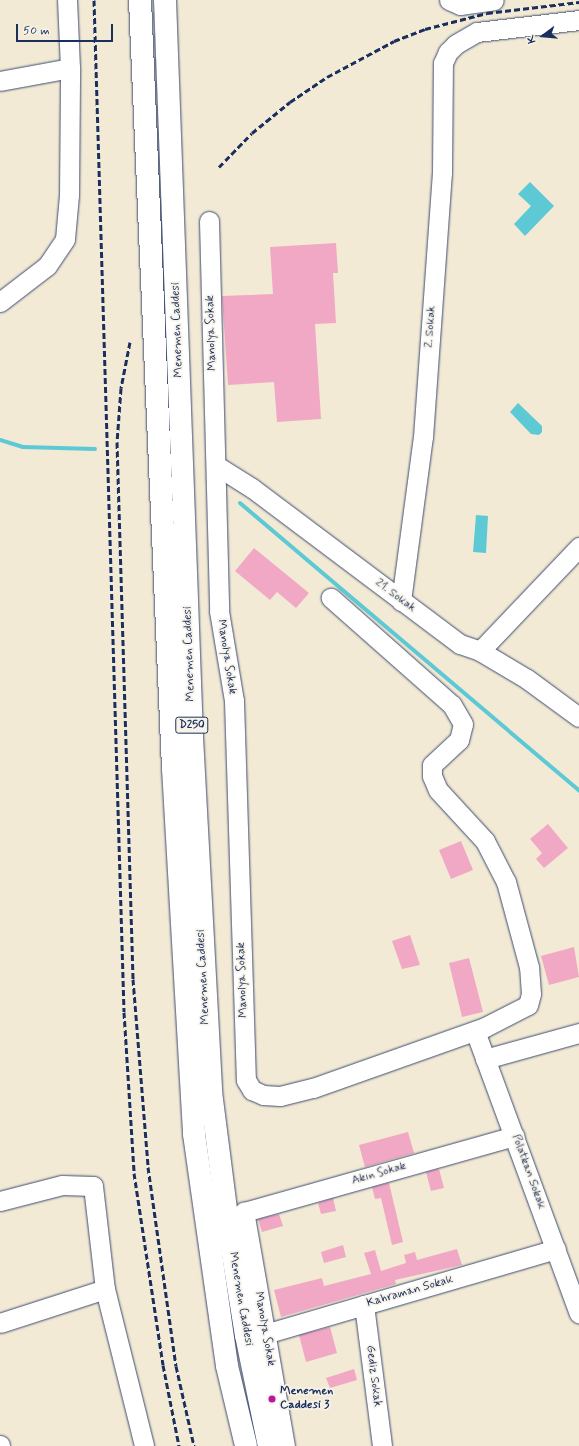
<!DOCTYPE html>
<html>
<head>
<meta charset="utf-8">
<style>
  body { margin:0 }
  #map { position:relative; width:579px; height:1446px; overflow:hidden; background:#f3ead5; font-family:Mynerve,sans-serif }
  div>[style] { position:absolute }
  .water>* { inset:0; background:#5dc9d4 }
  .stream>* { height:4px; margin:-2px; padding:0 2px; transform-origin:2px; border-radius:2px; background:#5dc9d4 }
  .building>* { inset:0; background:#f1a8c5 }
  .roads { filter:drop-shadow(0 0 1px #3b4b70) drop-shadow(0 0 1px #3b4b70) }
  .minor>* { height:19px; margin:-9.5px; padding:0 9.5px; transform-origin:9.5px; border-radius:9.5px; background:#fff }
  .highway>* { height:22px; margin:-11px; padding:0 11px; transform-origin:11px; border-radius:11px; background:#fff }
  .rail>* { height:3px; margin-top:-1.5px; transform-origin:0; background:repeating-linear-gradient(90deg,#1b2f5e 0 6px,transparent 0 9px) }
  .dots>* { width:11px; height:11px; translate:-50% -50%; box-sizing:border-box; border:2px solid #f7f3e8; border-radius:50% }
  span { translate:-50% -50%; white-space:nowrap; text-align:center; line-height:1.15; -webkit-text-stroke:3.5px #f7f3e8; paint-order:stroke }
  .shield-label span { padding:1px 3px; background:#f7f3e8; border:1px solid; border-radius:3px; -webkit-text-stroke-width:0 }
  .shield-label { font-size:11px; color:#1b2f5e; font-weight:700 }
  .street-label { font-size:12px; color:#1b2f5e }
  .poi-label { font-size:12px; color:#1b2f5e; font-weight:700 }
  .left { translate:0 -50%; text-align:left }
  .north { position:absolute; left:523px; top:16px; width:40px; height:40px; -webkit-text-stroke:3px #f7f3e8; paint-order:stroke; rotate:254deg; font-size:11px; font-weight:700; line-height:16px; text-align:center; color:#1b2f5e }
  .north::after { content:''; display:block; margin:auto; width:14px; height:18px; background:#1b2f5e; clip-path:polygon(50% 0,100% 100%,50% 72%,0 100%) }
  .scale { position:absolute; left:16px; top:24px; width:97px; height:18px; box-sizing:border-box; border:2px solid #1b2f5e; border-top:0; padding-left:5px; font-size:12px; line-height:14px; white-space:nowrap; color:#1b2f5e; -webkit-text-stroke:3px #f7f3e8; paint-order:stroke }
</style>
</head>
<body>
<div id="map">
  <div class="water">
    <div style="clip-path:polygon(530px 182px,554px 206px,525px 236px,514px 224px,531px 206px,518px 194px)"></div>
    <div style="clip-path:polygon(518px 403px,542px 426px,542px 432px,539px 435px,531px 434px,510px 412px)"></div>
    <div style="clip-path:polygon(476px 515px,488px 516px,486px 553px,473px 552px)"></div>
  </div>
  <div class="stream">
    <div style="left:0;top:440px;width:24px;rotate:17deg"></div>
    <div style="left:23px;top:447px;width:72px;rotate:1.6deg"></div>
    <div style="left:240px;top:503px;width:445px;rotate:40.3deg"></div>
  </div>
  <div class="building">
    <div style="clip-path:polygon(336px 243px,338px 273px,333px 273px,336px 323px,315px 324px,321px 419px,277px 422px,274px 382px,228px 385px,222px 296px,273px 294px,270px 247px)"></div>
    <div style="clip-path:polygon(254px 548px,309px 593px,296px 608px,277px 592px,270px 600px,235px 571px)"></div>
    <div style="clip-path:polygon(548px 824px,568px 848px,544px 868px,536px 859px,542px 853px,530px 839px)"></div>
    <div style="clip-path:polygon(461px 841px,473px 870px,451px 879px,439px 850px)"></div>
    <div style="clip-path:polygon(410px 935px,420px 965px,402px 969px,392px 941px)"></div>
    <div style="clip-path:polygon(574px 947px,579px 977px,549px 985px,541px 956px)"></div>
    <div style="clip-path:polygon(469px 958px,483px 1012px,462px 1017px,449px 963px)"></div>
    <div style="clip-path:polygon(408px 1132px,414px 1153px,365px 1167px,359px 1145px)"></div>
    <div style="clip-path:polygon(439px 1169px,444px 1188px,431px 1191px,426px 1172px)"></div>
    <div style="clip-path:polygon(389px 1183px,403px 1242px,392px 1245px,381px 1198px,375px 1199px,372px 1187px)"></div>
    <div style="clip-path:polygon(333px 1198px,336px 1211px,321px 1214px,318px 1203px)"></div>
    <div style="clip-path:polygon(279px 1214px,283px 1226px,262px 1232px,258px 1219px)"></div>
    <div style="clip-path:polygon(343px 1245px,346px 1257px,324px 1263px,321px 1252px)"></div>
    <div style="clip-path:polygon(457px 1249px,462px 1265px,395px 1280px,396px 1284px,281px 1317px,274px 1290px,322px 1278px,324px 1286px,371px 1274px,364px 1253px,375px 1250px,381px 1271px,406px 1263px,404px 1255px,415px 1252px,417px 1260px)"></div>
    <div style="clip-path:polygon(330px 1327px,337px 1353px,306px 1362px,299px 1335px)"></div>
    <div style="clip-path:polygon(354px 1369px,357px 1380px,330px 1388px,326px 1378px)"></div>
  </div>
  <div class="roads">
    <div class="minor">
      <div style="left:449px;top:0;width:12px;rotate:24deg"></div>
      <div style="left:460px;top:5px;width:34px;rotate:-8deg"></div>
      <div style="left:0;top:81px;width:71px;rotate:-10.5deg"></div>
      <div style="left:209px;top:221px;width:390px;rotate:88.5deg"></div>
      <div style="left:219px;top:611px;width:91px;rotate:80.5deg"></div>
      <div style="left:234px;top:701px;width:379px;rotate:88.2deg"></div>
      <div style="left:246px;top:1080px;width:12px;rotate:59deg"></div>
      <div style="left:252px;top:1090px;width:12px;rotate:24deg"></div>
      <div style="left:263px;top:1095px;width:17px;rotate:3deg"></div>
      <div style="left:280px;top:1096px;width:34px;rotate:-14deg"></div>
      <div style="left:313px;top:1088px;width:182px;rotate:-19.5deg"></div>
      <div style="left:485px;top:1027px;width:48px;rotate:-27.1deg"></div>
      <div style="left:528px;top:1005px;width:11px;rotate:-75deg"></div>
      <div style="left:531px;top:994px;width:27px;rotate:-94deg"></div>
      <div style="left:529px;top:967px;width:88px;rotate:-105.1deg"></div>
      <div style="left:506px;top:882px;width:46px;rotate:-117.1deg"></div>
      <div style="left:485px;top:841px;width:69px;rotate:-132.7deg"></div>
      <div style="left:438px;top:790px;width:15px;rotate:-113deg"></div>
      <div style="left:432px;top:776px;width:11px;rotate:-90deg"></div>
      <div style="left:432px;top:765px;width:37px;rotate:-43deg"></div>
      <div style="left:459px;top:740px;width:16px;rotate:-76deg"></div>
      <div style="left:463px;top:724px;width:22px;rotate:-120deg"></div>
      <div style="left:452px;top:705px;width:162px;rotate:-138.5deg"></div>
      <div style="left:0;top:302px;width:59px;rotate:-37.5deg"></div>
      <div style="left:47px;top:266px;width:32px;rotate:-56deg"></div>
      <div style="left:65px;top:239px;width:44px;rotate:-84.8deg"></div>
      <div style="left:69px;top:195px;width:127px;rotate:-89.5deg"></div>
      <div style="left:70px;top:68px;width:68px;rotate:-92.5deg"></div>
      <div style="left:217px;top:466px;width:41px;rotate:32.2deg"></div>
      <div style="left:252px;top:488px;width:260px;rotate:36.9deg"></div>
      <div style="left:460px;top:644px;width:21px;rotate:19deg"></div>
      <div style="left:480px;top:651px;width:55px;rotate:30.8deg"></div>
      <div style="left:527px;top:679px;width:64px;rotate:36.2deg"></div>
      <div style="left:401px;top:601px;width:165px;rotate:-82.4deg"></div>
      <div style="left:423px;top:437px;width:265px;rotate:-85.9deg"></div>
      <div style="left:442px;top:173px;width:110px;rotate:-89.5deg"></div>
      <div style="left:443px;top:63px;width:12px;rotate:-66deg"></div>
      <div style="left:448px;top:52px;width:11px;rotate:-45deg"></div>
      <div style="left:456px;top:44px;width:24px;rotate:-30deg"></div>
      <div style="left:477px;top:32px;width:103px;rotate:-6.7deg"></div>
      <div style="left:480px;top:651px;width:144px;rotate:-46.4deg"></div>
      <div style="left:475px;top:1031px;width:301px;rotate:69.8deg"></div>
      <div style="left:485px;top:1059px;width:98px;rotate:-15.5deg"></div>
      <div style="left:0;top:1201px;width:64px;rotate:-14.5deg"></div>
      <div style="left:62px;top:1185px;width:31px;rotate:2deg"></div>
      <div style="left:93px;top:1186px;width:104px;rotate:83.4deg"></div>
      <div style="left:105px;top:1289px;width:162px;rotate:76deg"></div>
      <div style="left:364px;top:1305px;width:142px;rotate:82.7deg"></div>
      <div style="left:0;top:1323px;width:110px;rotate:-17.9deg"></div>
      <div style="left:265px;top:1334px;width:303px;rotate:-16.3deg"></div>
      <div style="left:0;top:1445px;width:1px;rotate:90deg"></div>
      <div style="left:285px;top:1446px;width:238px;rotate:-99.9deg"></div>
      <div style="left:244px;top:1212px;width:281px;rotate:-15.7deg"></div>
    </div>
    <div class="highway">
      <div style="left:140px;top:0;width:769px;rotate:87.54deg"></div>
      <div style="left:173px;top:768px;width:367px;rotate:86.7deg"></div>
      <div style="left:194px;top:1134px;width:234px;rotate:81.9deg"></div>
      <div style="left:227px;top:1366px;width:82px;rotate:76.6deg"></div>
      <div style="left:165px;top:0;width:737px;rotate:87.9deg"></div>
      <div style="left:192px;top:737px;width:356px;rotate:86.9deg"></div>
      <div style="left:211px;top:1092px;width:126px;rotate:82.7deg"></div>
      <div style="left:227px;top:1217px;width:120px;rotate:80.9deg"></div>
      <div style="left:246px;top:1335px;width:113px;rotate:78.3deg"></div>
    </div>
  </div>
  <div class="rail">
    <div style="left:94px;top:0;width:1012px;rotate:88.3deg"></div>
    <div style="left:124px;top:1012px;width:161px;rotate:86.4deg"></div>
    <div style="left:134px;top:1173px;width:194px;rotate:81.4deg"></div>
    <div style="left:163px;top:1365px;width:83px;rotate:78.8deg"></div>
    <div style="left:219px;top:167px;width:47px;rotate:-45.9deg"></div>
    <div style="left:252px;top:133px;width:49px;rotate:-39.2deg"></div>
    <div style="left:290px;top:102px;width:45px;rotate:-34deg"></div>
    <div style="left:327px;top:77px;width:76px;rotate:-28.2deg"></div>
    <div style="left:394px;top:41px;width:33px;rotate:-21deg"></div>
    <div style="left:425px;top:29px;width:64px;rotate:-14.5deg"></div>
    <div style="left:487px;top:13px;width:93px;rotate:-6.8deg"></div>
    <div style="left:130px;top:342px;width:47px;rotate:101.1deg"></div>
    <div style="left:121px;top:388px;width:54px;rotate:94.2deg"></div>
    <div style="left:117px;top:442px;width:537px;rotate:88.29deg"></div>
    <div style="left:133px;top:979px;width:189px;rotate:85.4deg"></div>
    <div style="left:148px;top:1167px;width:201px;rotate:82deg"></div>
    <div style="left:176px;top:1366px;width:82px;rotate:77.3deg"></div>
  </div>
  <div class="dots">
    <div style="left:272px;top:1399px;background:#b5179e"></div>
  </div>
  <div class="shield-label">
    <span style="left:192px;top:725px">D250</span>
  </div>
  <div class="street-label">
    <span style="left:431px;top:327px;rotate:-86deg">2. Sokak</span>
    <span style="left:178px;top:330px;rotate:-92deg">Menemen Caddesi</span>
    <span style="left:212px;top:333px;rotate:-92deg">Manolya Sokak</span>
    <span style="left:395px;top:596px;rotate:37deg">21. Sokak</span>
    <span style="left:190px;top:654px;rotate:-92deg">Menemen Caddesi</span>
    <span style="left:226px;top:657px;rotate:81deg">Manolya Sokak</span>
    <span style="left:204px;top:977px;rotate:-93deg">Menemen Caddesi</span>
    <span style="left:243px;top:980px;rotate:-92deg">Manolya Sokak</span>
    <span style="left:528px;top:1172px;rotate:70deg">Polatkan Sokak</span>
    <span style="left:379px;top:1174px;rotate:-16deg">Akın Sokak</span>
    <span style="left:410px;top:1292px;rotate:-16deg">Kahraman Sokak</span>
    <span style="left:240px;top:1299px;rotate:80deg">Menemen Caddesi</span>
    <span style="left:264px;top:1329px;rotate:80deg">Manolya Sokak</span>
    <span style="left:373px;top:1376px;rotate:83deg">Gediz Sokak</span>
  </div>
  <div class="poi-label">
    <span class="left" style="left:280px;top:1399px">Menemen<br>Caddesi 3</span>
  </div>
  <div class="north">K</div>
  <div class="scale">50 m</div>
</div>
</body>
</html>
